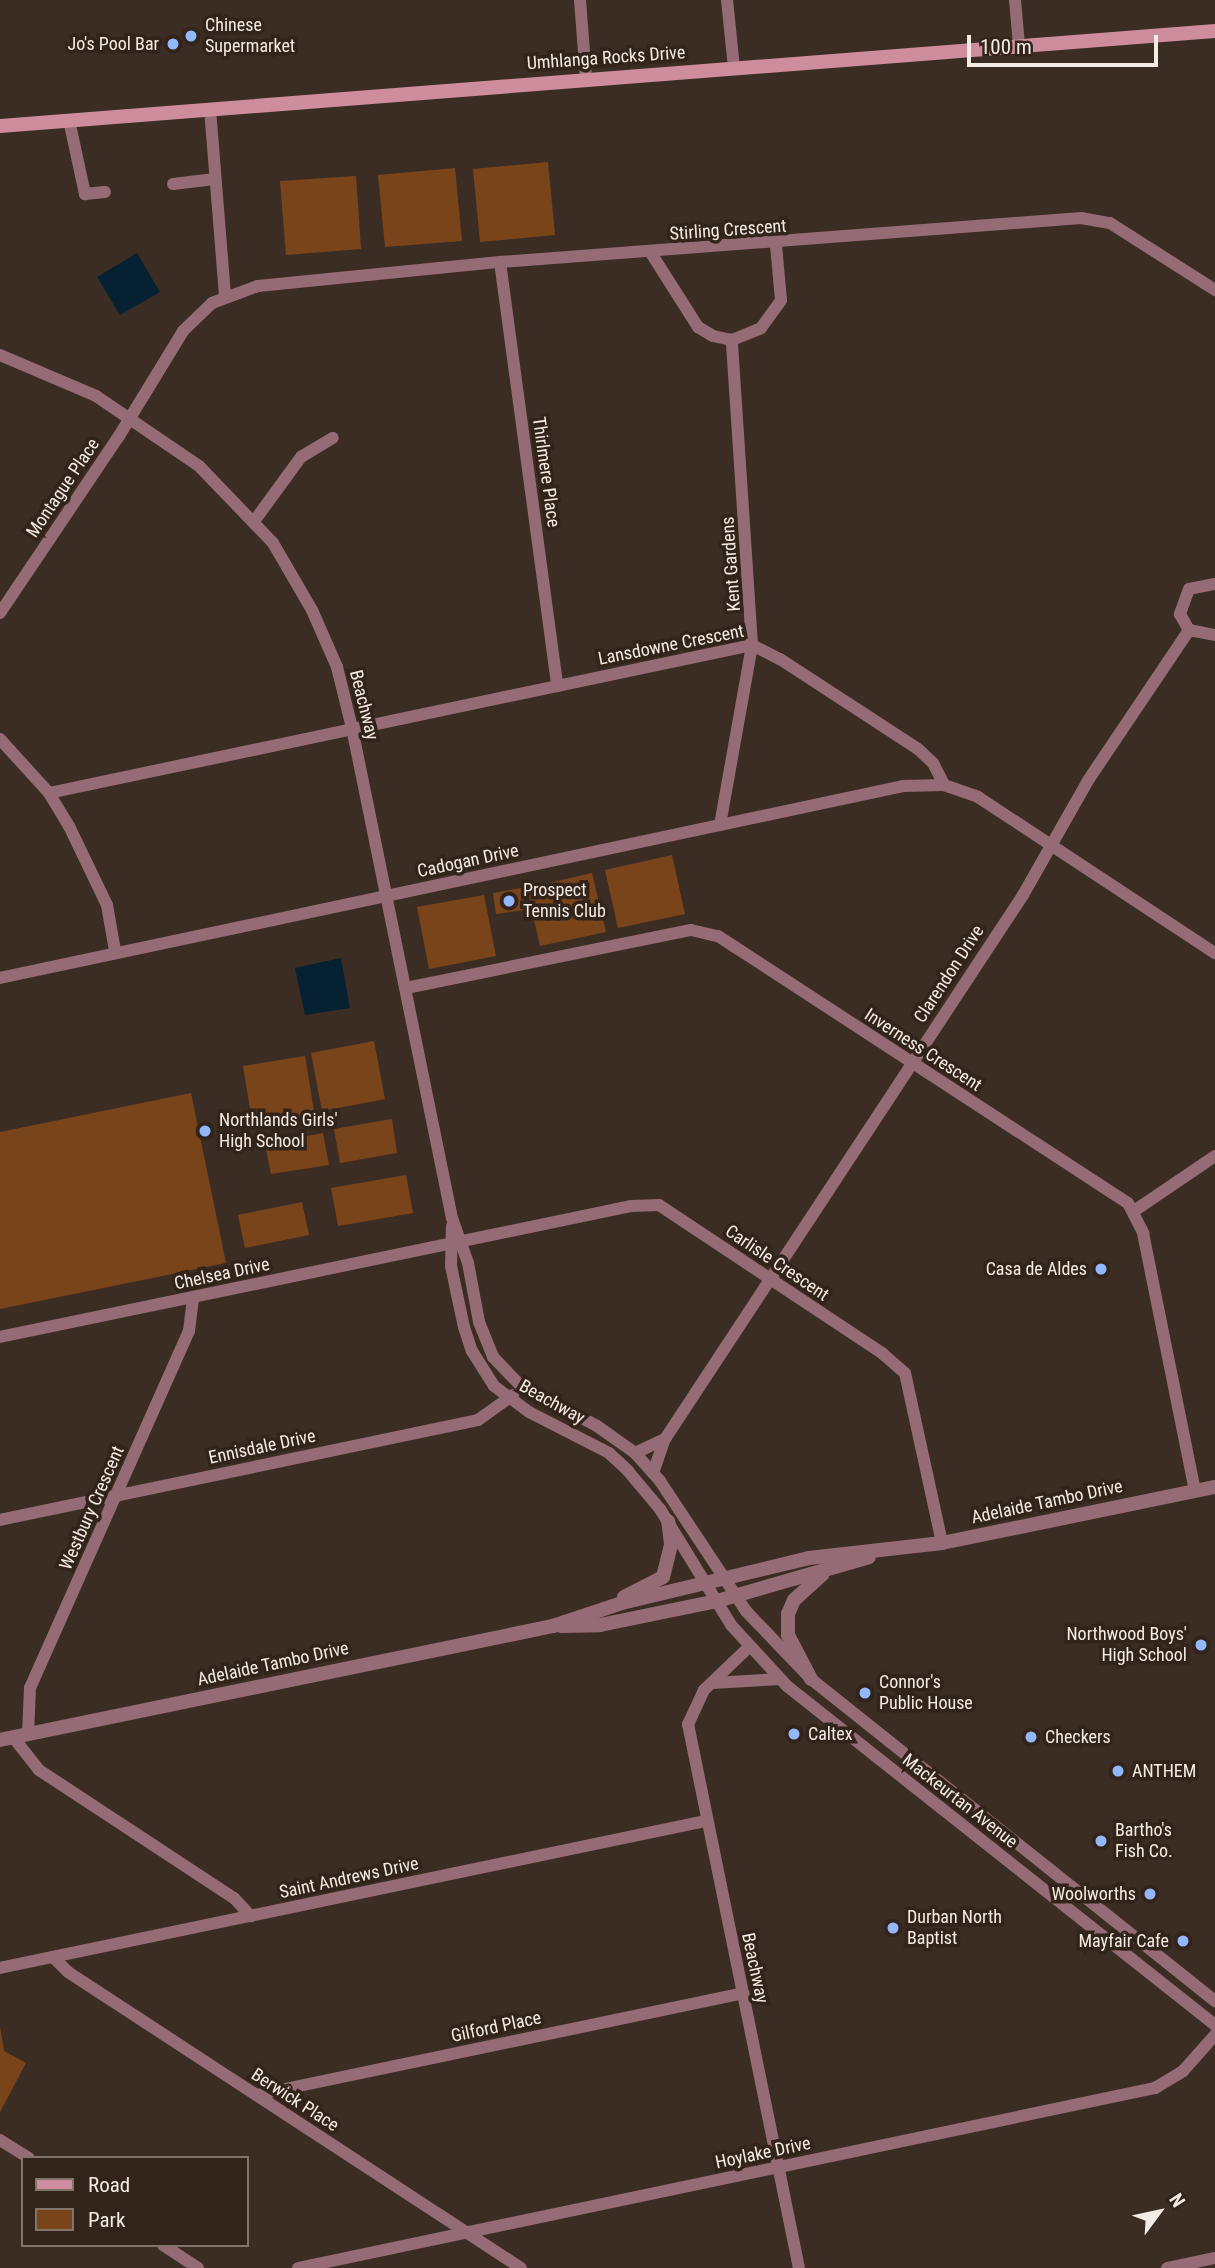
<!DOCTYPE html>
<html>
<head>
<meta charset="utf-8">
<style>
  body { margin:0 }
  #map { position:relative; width:1215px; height:2268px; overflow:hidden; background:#3c2d24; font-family:"Roboto Condensed",sans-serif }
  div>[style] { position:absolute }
  .green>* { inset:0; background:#7a441b }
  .water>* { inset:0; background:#052132 }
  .minor>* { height:12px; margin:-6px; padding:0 6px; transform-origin:6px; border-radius:6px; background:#956c76 }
  .tertiary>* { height:14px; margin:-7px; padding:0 7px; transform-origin:7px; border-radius:7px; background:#956c76 }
  .secondary>* { height:14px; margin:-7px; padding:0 7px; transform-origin:7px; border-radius:7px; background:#ce8d9c }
  .dots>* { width:19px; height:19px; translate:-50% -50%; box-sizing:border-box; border:4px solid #32241a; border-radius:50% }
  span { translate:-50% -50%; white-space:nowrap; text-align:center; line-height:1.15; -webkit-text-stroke:7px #32241a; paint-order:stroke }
  .poi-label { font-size:18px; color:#f5ebe5 }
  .left { translate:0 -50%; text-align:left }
  .right { translate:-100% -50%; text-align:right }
  .street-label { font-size:18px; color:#f5ebe5 }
  .legend { position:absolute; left:21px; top:2156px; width:228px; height:91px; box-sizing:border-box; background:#32241a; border:2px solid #80746b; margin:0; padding:9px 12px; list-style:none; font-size:21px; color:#f5ebe5 }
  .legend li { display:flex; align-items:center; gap:14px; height:35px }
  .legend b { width:35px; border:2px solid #80746b }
  .north { position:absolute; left:1124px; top:2177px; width:70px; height:70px; -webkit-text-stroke:5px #32241a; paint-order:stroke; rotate:57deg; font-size:19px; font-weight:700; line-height:28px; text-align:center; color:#f5ebe5 }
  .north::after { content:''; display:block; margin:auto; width:24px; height:32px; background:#f5ebe5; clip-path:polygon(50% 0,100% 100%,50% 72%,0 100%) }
  .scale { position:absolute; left:967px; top:35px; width:191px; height:32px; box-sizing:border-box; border:4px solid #f5ebe5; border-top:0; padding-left:9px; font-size:21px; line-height:24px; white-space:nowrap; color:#f5ebe5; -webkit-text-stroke:5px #32241a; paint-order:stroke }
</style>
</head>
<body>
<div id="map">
  <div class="green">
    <div style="clip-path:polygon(548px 162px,555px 235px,480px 242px,473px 169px)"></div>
    <div style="clip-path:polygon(455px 168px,462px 241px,385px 247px,378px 175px)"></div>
    <div style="clip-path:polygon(356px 176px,361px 249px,286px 255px,280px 181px)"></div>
    <div style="clip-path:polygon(672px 855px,685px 914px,618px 928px,605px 870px)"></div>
    <div style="clip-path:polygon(592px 873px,606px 932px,540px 946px,527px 888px)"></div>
    <div style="clip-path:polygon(521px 888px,525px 910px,496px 914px,493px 893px)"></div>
    <div style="clip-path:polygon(484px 895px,496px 956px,429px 969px,417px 907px)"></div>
    <div style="clip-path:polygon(374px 1041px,385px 1099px,322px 1111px,311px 1053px)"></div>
    <div style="clip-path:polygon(305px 1056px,315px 1117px,253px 1127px,243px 1066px)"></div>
    <div style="clip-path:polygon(191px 1093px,226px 1263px,0 1309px,0 1132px)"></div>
    <div style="clip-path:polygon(392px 1119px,397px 1153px,340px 1163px,334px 1129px)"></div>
    <div style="clip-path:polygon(323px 1133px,329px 1165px,271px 1174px,265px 1144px)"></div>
    <div style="clip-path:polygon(406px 1175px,413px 1213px,338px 1226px,331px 1188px)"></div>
    <div style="clip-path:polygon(302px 1202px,309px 1235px,245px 1248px,238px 1215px)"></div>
    <div style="clip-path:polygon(0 2027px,4px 2051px,26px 2063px,0 2112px)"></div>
  </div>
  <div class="water">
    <div style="clip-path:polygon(137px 253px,160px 292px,120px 315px,97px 277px)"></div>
    <div style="clip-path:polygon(341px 958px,350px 1008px,305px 1015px,295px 968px)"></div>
  </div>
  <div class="minor">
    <div style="left:580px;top:0;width:78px;rotate:85.6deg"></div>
    <div style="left:727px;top:0;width:68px;rotate:84.1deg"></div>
    <div style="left:1015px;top:0;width:45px;rotate:84.9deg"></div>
    <div style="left:210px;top:109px;width:188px;rotate:85.4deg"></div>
    <div style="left:69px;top:120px;width:76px;rotate:77.8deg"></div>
    <div style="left:85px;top:194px;width:20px;rotate:-6deg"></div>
    <div style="left:173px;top:184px;width:42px;rotate:-6.8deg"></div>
    <div style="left:651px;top:253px;width:88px;rotate:57.6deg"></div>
    <div style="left:698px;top:327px;width:17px;rotate:31deg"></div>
    <div style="left:713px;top:336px;width:19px;rotate:12deg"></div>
    <div style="left:732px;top:340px;width:31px;rotate:-22deg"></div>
    <div style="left:761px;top:328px;width:34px;rotate:-54deg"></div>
    <div style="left:781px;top:300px;width:55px;rotate:-95.2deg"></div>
    <div style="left:500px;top:262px;width:428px;rotate:82.3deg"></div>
    <div style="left:0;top:355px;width:104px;rotate:23.1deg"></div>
    <div style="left:96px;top:396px;width:125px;rotate:34.2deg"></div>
    <div style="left:199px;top:466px;width:107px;rotate:46.1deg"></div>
    <div style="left:273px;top:543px;width:78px;rotate:59.8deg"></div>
    <div style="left:312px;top:610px;width:62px;rotate:66.3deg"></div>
    <div style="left:337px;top:667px;width:63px;rotate:76.2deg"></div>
    <div style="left:352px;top:728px;width:500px;rotate:78.47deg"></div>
    <div style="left:452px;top:1218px;width:48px;rotate:70.4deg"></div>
    <div style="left:468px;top:1263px;width:60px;rotate:79.4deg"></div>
    <div style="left:479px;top:1322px;width:38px;rotate:68deg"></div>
    <div style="left:493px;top:1357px;width:39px;rotate:46deg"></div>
    <div style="left:520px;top:1385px;width:87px;rotate:28deg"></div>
    <div style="left:597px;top:1426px;width:47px;rotate:35.4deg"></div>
    <div style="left:635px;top:1453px;width:38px;rotate:48deg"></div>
    <div style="left:660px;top:1481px;width:156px;rotate:56.5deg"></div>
    <div style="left:746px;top:1611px;width:94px;rotate:46.3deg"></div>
    <div style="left:811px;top:1679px;width:517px;rotate:38.56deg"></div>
    <div style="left:255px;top:520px;width:78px;rotate:-53.9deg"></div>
    <div style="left:301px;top:457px;width:37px;rotate:-31deg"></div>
    <div style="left:1215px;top:584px;width:26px;rotate:169deg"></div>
    <div style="left:1189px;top:589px;width:27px;rotate:110deg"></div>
    <div style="left:1180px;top:614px;width:18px;rotate:61deg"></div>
    <div style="left:1189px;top:630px;width:26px;rotate:11deg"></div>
    <div style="left:0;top:613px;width:213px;rotate:-56.1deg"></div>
    <div style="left:119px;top:436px;width:123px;rotate:-58.6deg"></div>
    <div style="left:183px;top:331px;width:40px;rotate:-44deg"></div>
    <div style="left:212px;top:303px;width:49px;rotate:-20.3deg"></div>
    <div style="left:258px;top:286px;width:243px;rotate:-5.7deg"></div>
    <div style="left:500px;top:262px;width:583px;rotate:-4.33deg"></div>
    <div style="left:1081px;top:218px;width:29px;rotate:10deg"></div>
    <div style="left:1110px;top:223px;width:125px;rotate:32.5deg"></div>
    <div style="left:0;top:739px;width:73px;rotate:47.8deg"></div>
    <div style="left:49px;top:793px;width:39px;rotate:59deg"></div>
    <div style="left:69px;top:826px;width:88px;rotate:64.3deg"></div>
    <div style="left:107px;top:905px;width:47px;rotate:80.1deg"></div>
    <div style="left:49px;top:793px;width:718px;rotate:-11.89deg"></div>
    <div style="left:752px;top:645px;width:31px;rotate:27deg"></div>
    <div style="left:780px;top:659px;width:165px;rotate:33.1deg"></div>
    <div style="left:918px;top:749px;width:21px;rotate:43deg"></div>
    <div style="left:933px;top:763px;width:25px;rotate:63deg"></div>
    <div style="left:944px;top:785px;width:36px;rotate:19deg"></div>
    <div style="left:978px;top:797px;width:284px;rotate:33.4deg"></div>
    <div style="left:720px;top:825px;width:183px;rotate:-79.9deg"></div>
    <div style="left:752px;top:645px;width:306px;rotate:-93.8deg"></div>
    <div style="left:0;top:978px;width:923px;rotate:-12deg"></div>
    <div style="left:903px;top:786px;width:41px;rotate:-1.4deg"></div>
    <div style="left:406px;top:988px;width:291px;rotate:-11.5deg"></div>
    <div style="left:691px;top:930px;width:28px;rotate:13deg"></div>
    <div style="left:718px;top:936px;width:20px;rotate:33deg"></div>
    <div style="left:735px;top:947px;width:469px;rotate:33.1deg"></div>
    <div style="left:1128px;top:1203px;width:34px;rotate:63deg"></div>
    <div style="left:1143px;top:1233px;width:263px;rotate:78.6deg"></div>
    <div style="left:1134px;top:1211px;width:98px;rotate:-34.2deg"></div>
    <div style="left:452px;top:1226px;width:40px;rotate:91.4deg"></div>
    <div style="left:451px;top:1266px;width:62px;rotate:78deg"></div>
    <div style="left:464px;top:1327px;width:25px;rotate:72deg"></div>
    <div style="left:472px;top:1351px;width:41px;rotate:57.8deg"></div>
    <div style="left:494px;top:1386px;width:44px;rotate:36.6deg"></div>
    <div style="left:529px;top:1412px;width:90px;rotate:27.1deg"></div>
    <div style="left:609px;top:1453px;width:26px;rotate:43deg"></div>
    <div style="left:628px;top:1471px;width:50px;rotate:49.9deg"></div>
    <div style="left:660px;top:1509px;width:136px;rotate:58.5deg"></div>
    <div style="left:731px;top:1625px;width:83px;rotate:47.4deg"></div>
    <div style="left:787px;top:1686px;width:546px;rotate:38.38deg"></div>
    <div style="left:0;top:1337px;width:644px;rotate:-11.73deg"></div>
    <div style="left:631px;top:1206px;width:28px;rotate:-2deg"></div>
    <div style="left:659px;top:1205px;width:269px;rotate:33.6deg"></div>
    <div style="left:883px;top:1354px;width:29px;rotate:41deg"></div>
    <div style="left:905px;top:1373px;width:174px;rotate:77.7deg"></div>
    <div style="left:635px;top:1453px;width:33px;rotate:-25deg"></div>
    <div style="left:653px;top:1473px;width:36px;rotate:-71deg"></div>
    <div style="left:665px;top:1439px;width:651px;rotate:-56.65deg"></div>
    <div style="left:1023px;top:895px;width:133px;rotate:-60.4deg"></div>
    <div style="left:1089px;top:779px;width:179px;rotate:-56.1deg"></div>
    <div style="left:0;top:1520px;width:488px;rotate:-11.8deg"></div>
    <div style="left:478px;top:1420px;width:43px;rotate:-35.5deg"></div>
    <div style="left:750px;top:1646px;width:64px;rotate:136.3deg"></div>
    <div style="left:704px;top:1690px;width:38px;rotate:115deg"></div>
    <div style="left:688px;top:1724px;width:555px;rotate:78.47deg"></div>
    <div style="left:712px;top:1683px;width:68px;rotate:-3.4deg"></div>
    <div style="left:28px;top:1734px;width:46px;rotate:-87.5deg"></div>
    <div style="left:30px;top:1688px;width:391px;rotate:-66deg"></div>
    <div style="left:189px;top:1331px;width:33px;rotate:-83deg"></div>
    <div style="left:13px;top:1737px;width:42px;rotate:51.8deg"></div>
    <div style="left:39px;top:1770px;width:233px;rotate:33.3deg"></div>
    <div style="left:234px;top:1898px;width:25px;rotate:47deg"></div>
    <div style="left:53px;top:1957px;width:21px;rotate:45deg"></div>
    <div style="left:68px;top:1972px;width:541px;rotate:33.16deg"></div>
    <div style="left:0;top:1968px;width:720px;rotate:-11.78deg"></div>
    <div style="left:256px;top:2095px;width:498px;rotate:-11.8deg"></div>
    <div style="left:0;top:2140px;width:34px;rotate:32deg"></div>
    <div style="left:163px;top:2245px;width:42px;rotate:33.3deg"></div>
    <div style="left:298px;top:2268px;width:876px;rotate:-11.86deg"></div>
    <div style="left:1155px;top:2088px;width:33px;rotate:-31deg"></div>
    <div style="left:1183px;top:2071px;width:48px;rotate:-48.4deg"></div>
    <div style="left:1167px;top:2268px;width:49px;rotate:-11.8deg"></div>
  </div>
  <div class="tertiary">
    <div style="left:624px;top:1597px;width:44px;rotate:-27.1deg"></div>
    <div style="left:663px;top:1577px;width:34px;rotate:-76deg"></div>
    <div style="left:671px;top:1544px;width:23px;rotate:-97deg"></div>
    <div style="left:561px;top:1626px;width:39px;rotate:-1deg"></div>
    <div style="left:600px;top:1625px;width:119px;rotate:-11.6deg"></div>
    <div style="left:717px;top:1601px;width:158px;rotate:-16.1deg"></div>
    <div style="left:811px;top:1679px;width:50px;rotate:-117.6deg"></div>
    <div style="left:788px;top:1635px;width:21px;rotate:-90deg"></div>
    <div style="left:788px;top:1614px;width:15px;rotate:-67deg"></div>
    <div style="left:794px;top:1600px;width:38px;rotate:-42deg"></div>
    <div style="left:0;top:1740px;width:565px;rotate:-11.65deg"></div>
    <div style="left:553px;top:1626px;width:73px;rotate:-18.4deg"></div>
    <div style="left:622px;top:1603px;width:192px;rotate:-13.5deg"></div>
    <div style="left:809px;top:1558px;width:134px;rotate:-6.4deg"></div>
    <div style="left:942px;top:1543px;width:279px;rotate:-11.6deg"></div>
  </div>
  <div class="secondary">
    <div style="left:0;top:126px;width:1219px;rotate:-4.47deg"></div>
  </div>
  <div class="dots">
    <div style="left:191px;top:36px;background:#92b7fd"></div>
    <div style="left:173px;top:44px;background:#92b7fd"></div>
    <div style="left:509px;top:901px;background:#92b7fd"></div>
    <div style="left:205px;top:1131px;background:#92b7fd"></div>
    <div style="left:1101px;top:1269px;background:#92b7fd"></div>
    <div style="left:1201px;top:1645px;background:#92b7fd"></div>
    <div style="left:865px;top:1693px;background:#92b7fd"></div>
    <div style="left:794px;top:1734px;background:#92b7fd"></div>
    <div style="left:1031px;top:1737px;background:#92b7fd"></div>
    <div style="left:1118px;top:1771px;background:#92b7fd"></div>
    <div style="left:1101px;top:1841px;background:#92b7fd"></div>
    <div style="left:1150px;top:1894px;background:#92b7fd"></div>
    <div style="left:893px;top:1928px;background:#92b7fd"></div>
    <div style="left:1183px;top:1941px;background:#92b7fd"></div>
  </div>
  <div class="poi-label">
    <span class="left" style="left:205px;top:36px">Chinese<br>Supermarket</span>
    <span class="right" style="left:159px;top:44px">Jo's Pool Bar</span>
    <span class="left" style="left:523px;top:901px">Prospect<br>Tennis Club</span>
    <span class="left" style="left:219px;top:1131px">Northlands Girls'<br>High School</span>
    <span class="right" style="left:1087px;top:1269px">Casa de Aldes</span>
    <span class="right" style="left:1187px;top:1645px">Northwood Boys'<br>High School</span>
    <span class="left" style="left:879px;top:1693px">Connor's<br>Public House</span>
    <span class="left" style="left:808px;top:1734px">Caltex</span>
    <span class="left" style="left:1045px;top:1737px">Checkers</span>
    <span class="left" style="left:1132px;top:1771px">ANTHEM</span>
    <span class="left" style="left:1115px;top:1841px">Bartho's<br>Fish Co.</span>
    <span class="right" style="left:1136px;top:1894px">Woolworths</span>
    <span class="left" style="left:907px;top:1928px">Durban North<br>Baptist</span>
    <span class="right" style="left:1169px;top:1941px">Mayfair Cafe</span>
  </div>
  <div class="street-label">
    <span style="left:606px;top:58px;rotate:-4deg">Umhlanga Rocks Drive</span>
    <span style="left:728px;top:230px;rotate:-4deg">Stirling Crescent</span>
    <span style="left:546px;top:472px;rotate:82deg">Thirlmere Place</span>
    <span style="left:63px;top:488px;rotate:-56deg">Montague Place</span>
    <span style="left:731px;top:564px;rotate:-94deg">Kent Gardens</span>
    <span style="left:671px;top:645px;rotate:-11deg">Lansdowne Crescent</span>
    <span style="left:364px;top:705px;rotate:76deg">Beachway</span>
    <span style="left:468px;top:861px;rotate:-12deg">Cadogan Drive</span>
    <span style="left:949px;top:974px;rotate:-57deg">Clarendon Drive</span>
    <span style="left:923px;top:1050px;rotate:33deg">Inverness Crescent</span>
    <span style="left:777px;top:1263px;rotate:34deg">Carlisle Crescent</span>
    <span style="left:222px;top:1274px;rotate:-12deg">Chelsea Drive</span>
    <span style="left:552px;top:1402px;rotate:29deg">Beachway</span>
    <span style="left:262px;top:1447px;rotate:-12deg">Ennisdale Drive</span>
    <span style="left:1047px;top:1502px;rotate:-12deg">Adelaide Tambo Drive</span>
    <span style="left:92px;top:1508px;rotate:-66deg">Westbury Crescent</span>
    <span style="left:273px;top:1664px;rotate:-12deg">Adelaide Tambo Drive</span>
    <span style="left:960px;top:1801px;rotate:38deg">Mackeurtan Avenue</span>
    <span style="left:349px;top:1878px;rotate:-12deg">Saint Andrews Drive</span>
    <span style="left:755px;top:1968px;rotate:78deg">Beachway</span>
    <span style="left:496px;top:2027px;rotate:-12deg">Gilford Place</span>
    <span style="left:295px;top:2100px;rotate:33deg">Berwick Place</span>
    <span style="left:763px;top:2153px;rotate:-12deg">Hoylake Drive</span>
  </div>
  <ul class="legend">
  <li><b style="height:9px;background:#ce8d9c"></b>Road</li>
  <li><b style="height:19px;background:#7a441b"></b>Park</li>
  </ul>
  <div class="north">N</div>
  <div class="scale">100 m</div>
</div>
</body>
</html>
